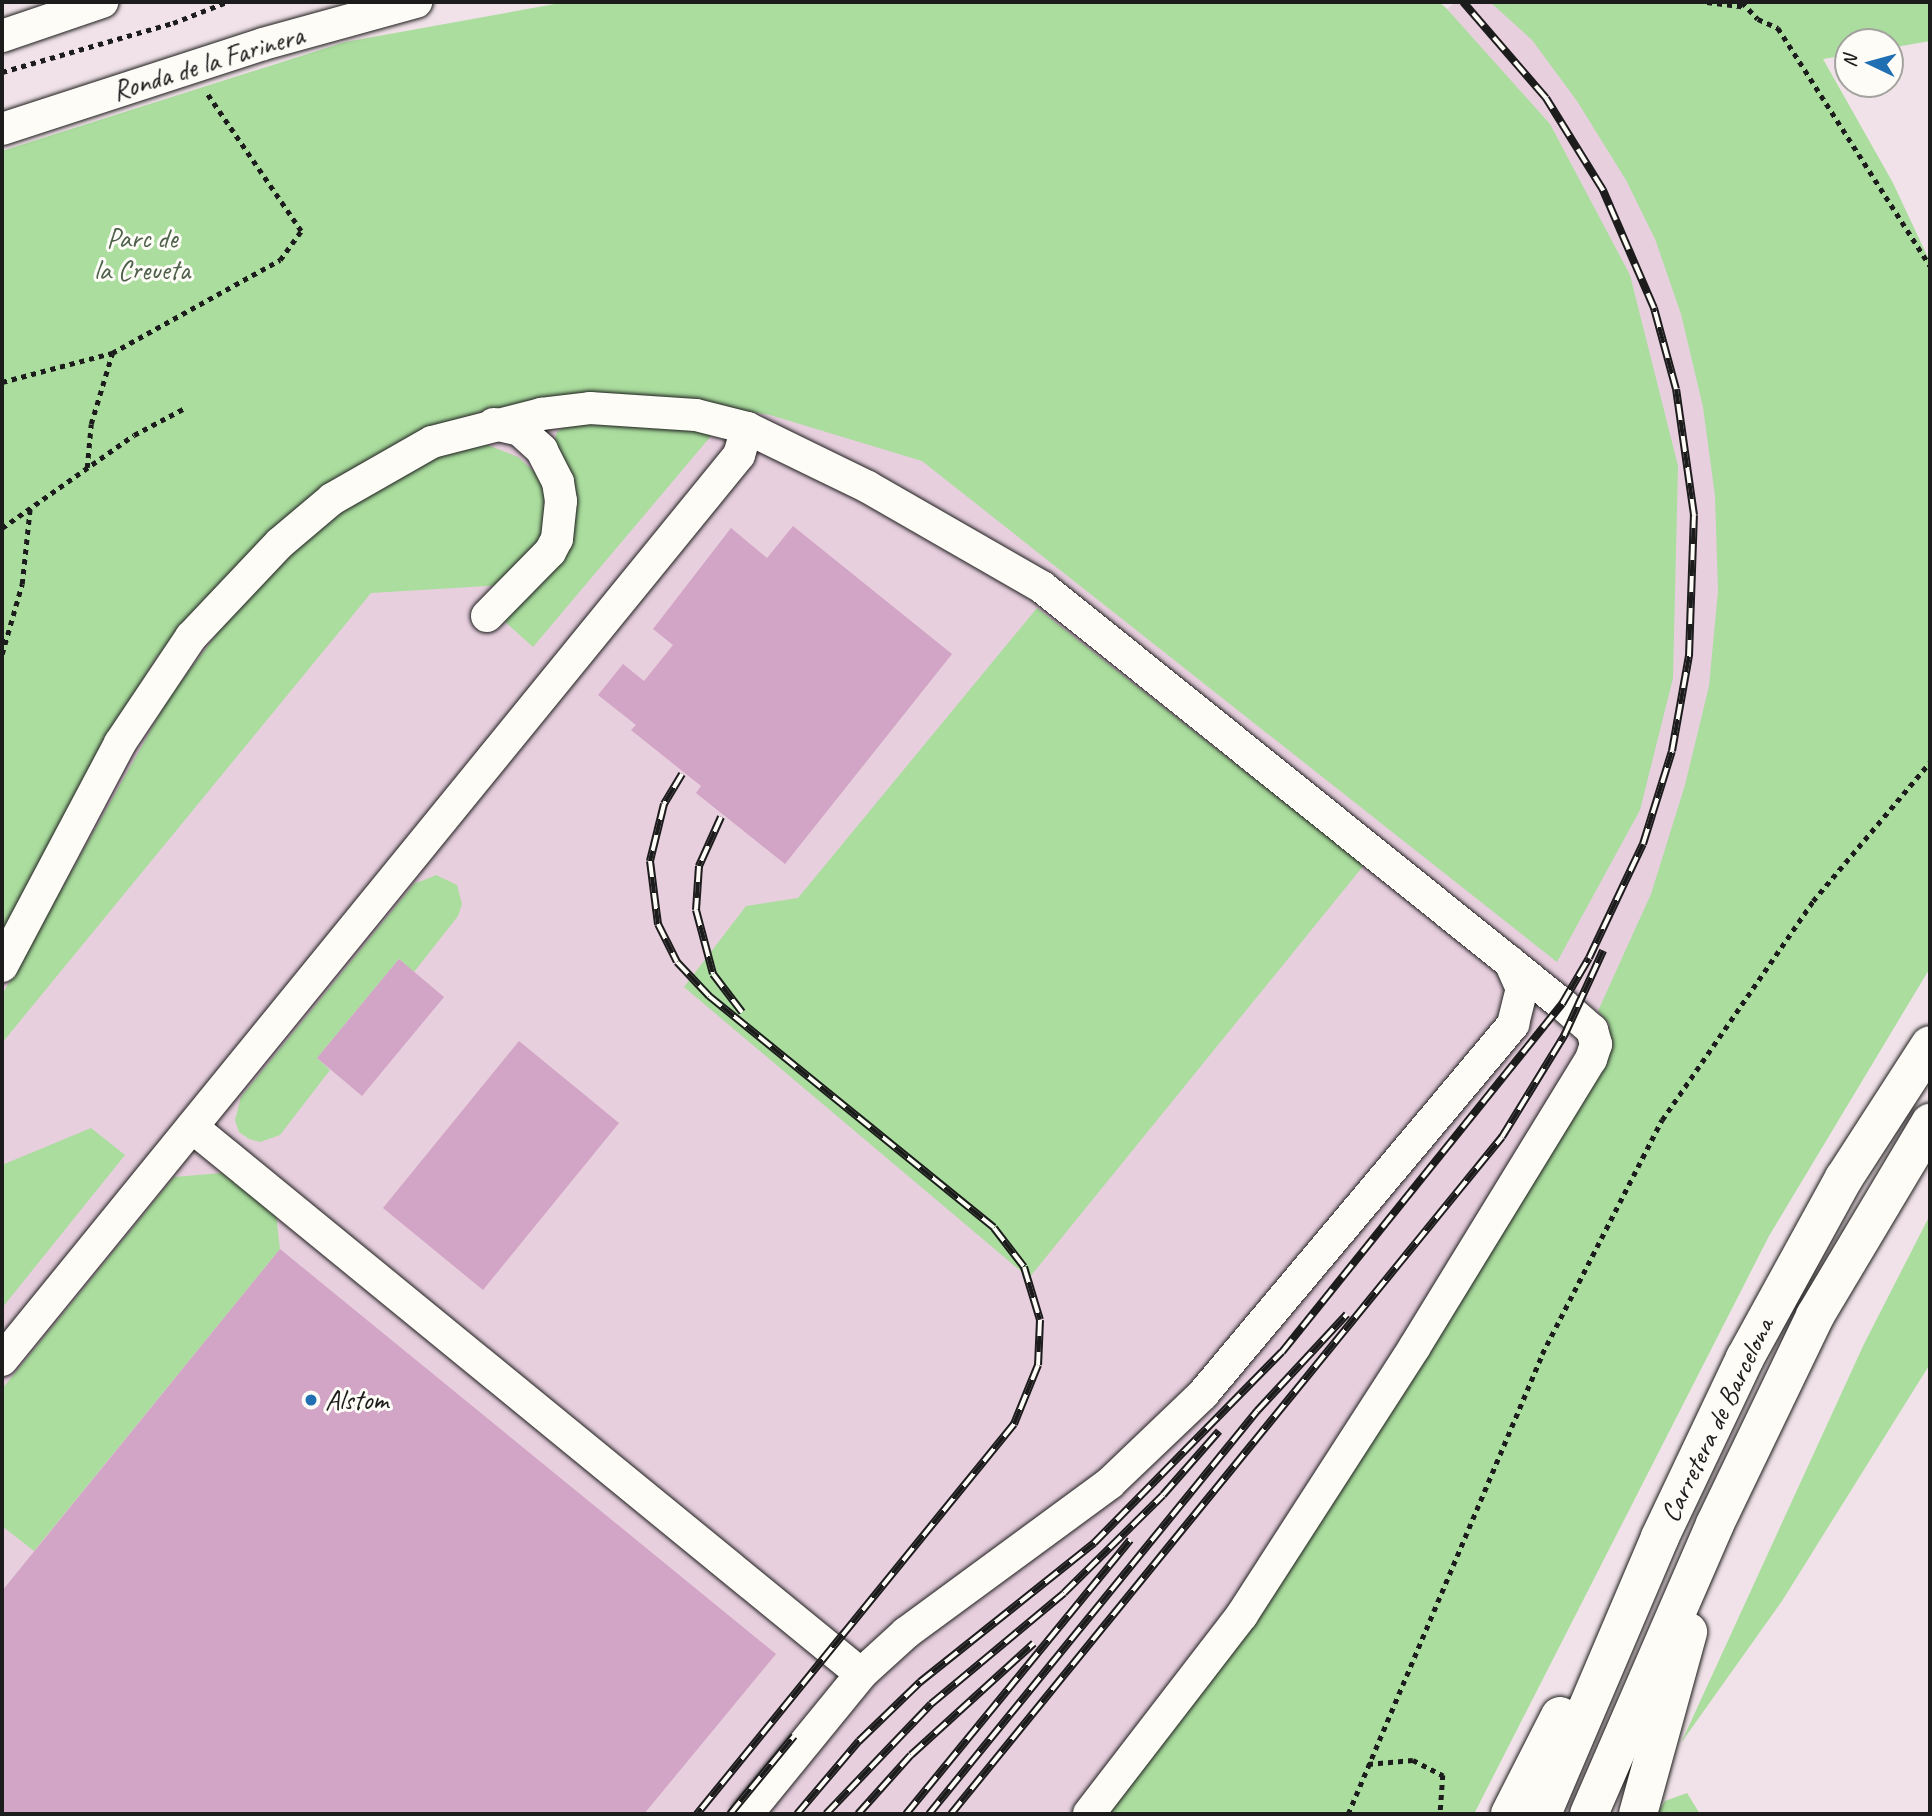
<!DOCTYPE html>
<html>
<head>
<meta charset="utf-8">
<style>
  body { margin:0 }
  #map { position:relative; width:1932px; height:1816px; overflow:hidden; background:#f0e2e8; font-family:Caveat,sans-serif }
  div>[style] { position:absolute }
  .built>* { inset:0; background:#e7cfde }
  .green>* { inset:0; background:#aadd9e }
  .building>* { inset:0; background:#d2a4c5 }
  .path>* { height:4.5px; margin-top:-2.25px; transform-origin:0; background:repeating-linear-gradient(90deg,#1c1c1c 0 5px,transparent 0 10px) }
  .roads { filter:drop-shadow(0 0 2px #1c1c1c) drop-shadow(0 0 2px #1c1c1c) }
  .minor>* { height:32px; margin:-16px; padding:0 16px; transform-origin:16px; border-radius:16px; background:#fdfcf7 }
  .highway>* { height:38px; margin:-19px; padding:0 19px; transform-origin:19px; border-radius:19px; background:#fdfcf7 }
  .rail>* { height:8px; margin-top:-4px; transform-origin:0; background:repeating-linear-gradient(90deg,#fdfcf7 0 16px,#1c1c1c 0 32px); box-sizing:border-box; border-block:2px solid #1c1c1c }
  .dots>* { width:19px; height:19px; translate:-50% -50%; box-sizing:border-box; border:4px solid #fdfcf7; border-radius:50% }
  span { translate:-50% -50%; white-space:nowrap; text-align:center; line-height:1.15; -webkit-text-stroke:6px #fdfcf7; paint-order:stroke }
  .street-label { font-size:28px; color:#1c1c1c }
  .park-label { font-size:28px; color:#4e604a }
  .poi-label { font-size:28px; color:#1c1c1c }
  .left { translate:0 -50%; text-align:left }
  .frame { position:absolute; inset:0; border:4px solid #1c1c1c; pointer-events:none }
  .north { position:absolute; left:1834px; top:28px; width:70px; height:70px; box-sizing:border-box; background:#fdfcf7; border:2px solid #a3a29f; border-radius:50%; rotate:275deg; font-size:19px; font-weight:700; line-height:28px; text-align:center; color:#1c1c1c }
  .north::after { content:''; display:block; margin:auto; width:24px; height:32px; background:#1f6fb2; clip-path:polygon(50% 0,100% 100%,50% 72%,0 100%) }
</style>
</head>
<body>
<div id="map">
  <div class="built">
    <div style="clip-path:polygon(1439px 2px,1447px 9px,1456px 2px,1629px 2px,1914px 547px,1220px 1814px,2px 1814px,2px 775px,224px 369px)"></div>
  </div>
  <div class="green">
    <div style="clip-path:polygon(566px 2px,1439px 2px,1447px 9px,1550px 124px,1630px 275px,1678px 466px,1673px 678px,1640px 810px,1557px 962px,922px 461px,770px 415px,646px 395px,584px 395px,487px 410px,441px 425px,376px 455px,327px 485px,280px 525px,156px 658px,103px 745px,2px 933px,2px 151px,345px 42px)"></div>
    <div style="clip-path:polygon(1490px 2px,1930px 2px,1930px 41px,1890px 48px,1890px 42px,1848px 42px,1848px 55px,1823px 59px,1893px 183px,1930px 262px,1930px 968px,1769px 1236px,1474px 1814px,1109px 1814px,1246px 1628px,1610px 1041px,1609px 1024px,1598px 1011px,1651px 894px,1685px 785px,1709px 686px,1718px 591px,1715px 496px,1703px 407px,1681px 314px,1655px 239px,1626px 180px,1577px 101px,1532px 40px)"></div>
    <div style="clip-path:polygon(570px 423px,701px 429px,711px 436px,533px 647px,504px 621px,552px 565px,553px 445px,557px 432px)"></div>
    <div style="clip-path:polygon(485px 444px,518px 457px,538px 475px,546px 492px,542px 536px,529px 557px,504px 585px,371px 593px,2px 1043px,2px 995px,170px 696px,235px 610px,282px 560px,375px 486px,447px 449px)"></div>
    <div style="clip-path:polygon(1037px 608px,1364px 865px,1029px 1278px,684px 987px,746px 906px,798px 898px)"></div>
    <div style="clip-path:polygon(436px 875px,457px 885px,462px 904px,458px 916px,414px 972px,399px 959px,317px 1058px,330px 1070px,280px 1135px,260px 1142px,249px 1139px,239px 1132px,235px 1120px,241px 1097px,414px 884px)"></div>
    <div style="clip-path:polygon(91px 1128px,125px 1155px,2px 1308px,2px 1165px)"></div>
    <div style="clip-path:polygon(222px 1173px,276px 1214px,280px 1249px,34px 1551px,2px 1526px,2px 1389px,174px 1177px)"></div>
    <div style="clip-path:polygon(1930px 1215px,1930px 1364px,1782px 1601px,1681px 1743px,1864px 1344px)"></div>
    <div style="clip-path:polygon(1687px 1793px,1700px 1814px,1657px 1814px,1665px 1801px)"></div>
  </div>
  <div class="building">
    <div style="clip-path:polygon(793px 526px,952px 654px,785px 864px,696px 793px,701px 786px,631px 730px,636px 725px,598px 695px,623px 664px,644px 681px,673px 645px,653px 629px,731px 528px,767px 558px)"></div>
    <div style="clip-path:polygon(399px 959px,444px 997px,362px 1096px,317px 1058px)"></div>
    <div style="clip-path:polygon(519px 1041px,619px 1123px,483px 1290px,383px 1208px)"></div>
    <div style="clip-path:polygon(280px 1249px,776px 1654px,644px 1814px,2px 1814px,2px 1591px)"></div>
  </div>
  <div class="path">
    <div style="left:1707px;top:2px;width:39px;rotate:7deg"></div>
    <div style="left:1742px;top:2px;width:23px;rotate:47deg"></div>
    <div style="left:1758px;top:19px;width:22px;rotate:24deg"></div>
    <div style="left:1778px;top:28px;width:282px;rotate:57.4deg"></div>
    <div style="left:2px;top:72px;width:178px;rotate:-16deg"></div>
    <div style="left:173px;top:23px;width:58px;rotate:-21.3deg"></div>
    <div style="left:2px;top:382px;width:114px;rotate:-14.8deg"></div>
    <div style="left:112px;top:353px;width:192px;rotate:-29deg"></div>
    <div style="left:280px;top:260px;width:36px;rotate:-54deg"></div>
    <div style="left:301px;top:231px;width:168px;rotate:-124.4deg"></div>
    <div style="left:87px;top:468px;width:44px;rotate:-84.8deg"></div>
    <div style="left:91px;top:424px;width:73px;rotate:-73.3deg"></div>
    <div style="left:2px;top:528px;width:161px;rotate:-35.2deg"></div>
    <div style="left:134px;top:435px;width:58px;rotate:-27.9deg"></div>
    <div style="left:2px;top:654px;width:73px;rotate:-74.1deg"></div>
    <div style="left:22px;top:584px;width:76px;rotate:-84deg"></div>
    <div style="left:1368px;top:1764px;width:45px;rotate:-5.1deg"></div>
    <div style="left:1413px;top:1760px;width:34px;rotate:27deg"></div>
    <div style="left:1443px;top:1775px;width:39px;rotate:94deg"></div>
    <div style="left:1348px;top:1814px;width:499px;rotate:-67.1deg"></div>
    <div style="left:1542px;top:1354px;width:263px;rotate:-62.9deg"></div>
    <div style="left:1662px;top:1120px;width:266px;rotate:-55.4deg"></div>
    <div style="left:1813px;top:901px;width:182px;rotate:-49.9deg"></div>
  </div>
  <div class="roads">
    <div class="minor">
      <div style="left:2px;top:36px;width:106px;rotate:-18.8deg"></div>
      <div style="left:2px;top:129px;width:274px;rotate:-18deg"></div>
      <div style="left:263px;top:44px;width:159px;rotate:-15.4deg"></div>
      <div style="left:487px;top:616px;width:90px;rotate:-45.5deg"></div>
      <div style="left:550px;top:552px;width:15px;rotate:-62deg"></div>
      <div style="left:557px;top:539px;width:38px;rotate:-84deg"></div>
      <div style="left:561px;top:501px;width:19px;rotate:-99deg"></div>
      <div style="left:558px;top:482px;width:36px;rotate:-117deg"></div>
      <div style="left:542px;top:450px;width:30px;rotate:-138deg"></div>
      <div style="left:520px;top:430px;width:27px;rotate:-167deg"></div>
      <div style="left:2px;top:966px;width:252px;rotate:-62.1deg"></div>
      <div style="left:120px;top:743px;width:128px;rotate:-56.2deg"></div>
      <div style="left:191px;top:637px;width:129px;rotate:-46.6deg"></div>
      <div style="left:280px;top:543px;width:68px;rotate:-40.2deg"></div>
      <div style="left:332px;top:499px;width:115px;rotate:-29.7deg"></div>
      <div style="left:432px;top:442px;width:113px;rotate:-14.4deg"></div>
      <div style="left:541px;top:414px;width:49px;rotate:-7deg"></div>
      <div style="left:590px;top:408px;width:106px;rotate:3.8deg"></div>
      <div style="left:696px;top:415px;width:53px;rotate:14.3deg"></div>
      <div style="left:747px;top:428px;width:135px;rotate:26deg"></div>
      <div style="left:868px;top:487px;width:201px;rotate:29.9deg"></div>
      <div style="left:1042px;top:587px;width:667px;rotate:38.73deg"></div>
      <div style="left:1562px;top:1004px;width:40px;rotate:41deg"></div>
      <div style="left:1592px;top:1030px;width:15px;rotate:74deg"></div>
      <div style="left:1596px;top:1044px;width:16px;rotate:108deg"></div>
      <div style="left:1591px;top:1059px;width:339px;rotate:121.5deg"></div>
      <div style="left:1414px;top:1348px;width:318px;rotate:122.8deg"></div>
      <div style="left:1242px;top:1615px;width:251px;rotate:127.6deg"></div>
      <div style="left:192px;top:1127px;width:864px;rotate:39.27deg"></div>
      <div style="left:861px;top:1674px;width:61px;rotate:-42.3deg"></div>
      <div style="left:906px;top:1633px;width:253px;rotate:-36.3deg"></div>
      <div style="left:1110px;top:1483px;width:129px;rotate:-43.7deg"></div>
      <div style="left:1203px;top:1394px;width:483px;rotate:-50deg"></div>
      <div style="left:1513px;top:1024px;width:36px;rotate:-76deg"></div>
      <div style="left:1522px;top:989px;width:30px;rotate:-114deg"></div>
      <div style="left:2px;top:1360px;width:1167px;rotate:-50.84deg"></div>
      <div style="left:739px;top:455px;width:28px;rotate:-73deg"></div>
      <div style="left:747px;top:1814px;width:181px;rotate:-50.8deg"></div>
    </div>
    <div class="highway">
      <div style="left:1510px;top:1814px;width:110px;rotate:-63deg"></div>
      <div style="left:1542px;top:1814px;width:301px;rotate:-66.9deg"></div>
      <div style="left:1660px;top:1537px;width:198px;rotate:-64.6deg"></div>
      <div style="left:1745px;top:1358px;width:205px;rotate:-61.2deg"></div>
      <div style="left:1844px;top:1178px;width:158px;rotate:-57.1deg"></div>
      <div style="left:1589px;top:1814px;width:316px;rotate:-66.5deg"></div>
      <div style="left:1715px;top:1524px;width:231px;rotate:-64.3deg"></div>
      <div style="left:1815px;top:1316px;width:225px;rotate:-59.2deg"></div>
      <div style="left:1638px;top:1814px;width:189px;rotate:-74.6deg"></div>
    </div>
  </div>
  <div class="rail">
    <div style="left:682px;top:774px;width:35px;rotate:121deg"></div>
    <div style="left:664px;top:804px;width:59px;rotate:103.8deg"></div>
    <div style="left:650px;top:861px;width:64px;rotate:82.8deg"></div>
    <div style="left:658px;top:924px;width:42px;rotate:63.4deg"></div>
    <div style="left:677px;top:962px;width:47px;rotate:46.7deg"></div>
    <div style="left:709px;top:996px;width:367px;rotate:39.1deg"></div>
    <div style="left:994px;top:1228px;width:49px;rotate:52.4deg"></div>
    <div style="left:1024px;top:1267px;width:55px;rotate:73.2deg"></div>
    <div style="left:1040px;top:1320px;width:45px;rotate:92.5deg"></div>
    <div style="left:1038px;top:1365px;width:64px;rotate:112.1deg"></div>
    <div style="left:1014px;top:1424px;width:503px;rotate:129.1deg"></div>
    <div style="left:721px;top:817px;width:54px;rotate:114.2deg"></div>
    <div style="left:699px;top:866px;width:44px;rotate:93.9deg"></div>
    <div style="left:696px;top:910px;width:66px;rotate:75.1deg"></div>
    <div style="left:713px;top:974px;width:48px;rotate:52.7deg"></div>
    <div style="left:730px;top:1814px;width:101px;rotate:-50.6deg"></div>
    <div style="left:797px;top:1814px;width:96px;rotate:-49.7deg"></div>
    <div style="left:859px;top:1741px;width:85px;rotate:-44deg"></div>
    <div style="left:920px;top:1682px;width:223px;rotate:-38.6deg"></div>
    <div style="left:1094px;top:1543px;width:268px;rotate:-45.5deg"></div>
    <div style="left:1282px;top:1352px;width:447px;rotate:-51.2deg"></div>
    <div style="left:1562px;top:1004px;width:53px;rotate:-59.6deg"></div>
    <div style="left:1589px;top:958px;width:126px;rotate:-64.7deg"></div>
    <div style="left:1643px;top:844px;width:97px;rotate:-72.7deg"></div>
    <div style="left:1672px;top:751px;width:97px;rotate:-79.9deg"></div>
    <div style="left:1689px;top:656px;width:141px;rotate:-88deg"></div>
    <div style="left:1694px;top:515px;width:127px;rotate:-98.1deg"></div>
    <div style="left:1676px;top:389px;width:84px;rotate:-105.2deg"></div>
    <div style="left:1654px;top:308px;width:129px;rotate:-113.4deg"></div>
    <div style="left:1603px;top:190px;width:108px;rotate:-121.8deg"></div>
    <div style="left:1546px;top:98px;width:127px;rotate:-130.8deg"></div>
    <div style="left:826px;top:1814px;width:152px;rotate:-46.3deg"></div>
    <div style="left:931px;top:1704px;width:173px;rotate:-39.8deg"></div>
    <div style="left:1064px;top:1593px;width:139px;rotate:-44.7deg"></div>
    <div style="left:1163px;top:1495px;width:85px;rotate:-48.8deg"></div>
    <div style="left:858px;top:1814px;width:79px;rotate:-48.1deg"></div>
    <div style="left:911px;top:1755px;width:166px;rotate:-42.3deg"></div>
    <div style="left:906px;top:1814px;width:354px;rotate:-50.7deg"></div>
    <div style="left:929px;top:1814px;width:520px;rotate:-50.86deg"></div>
    <div style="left:1257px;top:1411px;width:132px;rotate:-47.1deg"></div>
    <div style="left:951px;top:1814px;width:873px;rotate:-50.86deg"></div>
    <div style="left:1502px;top:1137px;width:119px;rotate:-58.5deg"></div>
    <div style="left:1564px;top:1036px;width:94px;rotate:-65.4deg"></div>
  </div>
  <div class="dots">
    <div style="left:311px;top:1400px;background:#1f6fb2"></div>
  </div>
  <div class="street-label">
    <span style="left:208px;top:63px;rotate:-17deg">Ronda de la Farinera</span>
    <span style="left:1717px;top:1420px;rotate:-64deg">Carretera de Barcelona</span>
  </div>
  <div class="park-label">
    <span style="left:142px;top:254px">Parc de<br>la Creueta</span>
  </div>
  <div class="poi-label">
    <span class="left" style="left:325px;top:1400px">Alstom</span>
  </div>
  <div class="frame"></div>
  <div class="north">N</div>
</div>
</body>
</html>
